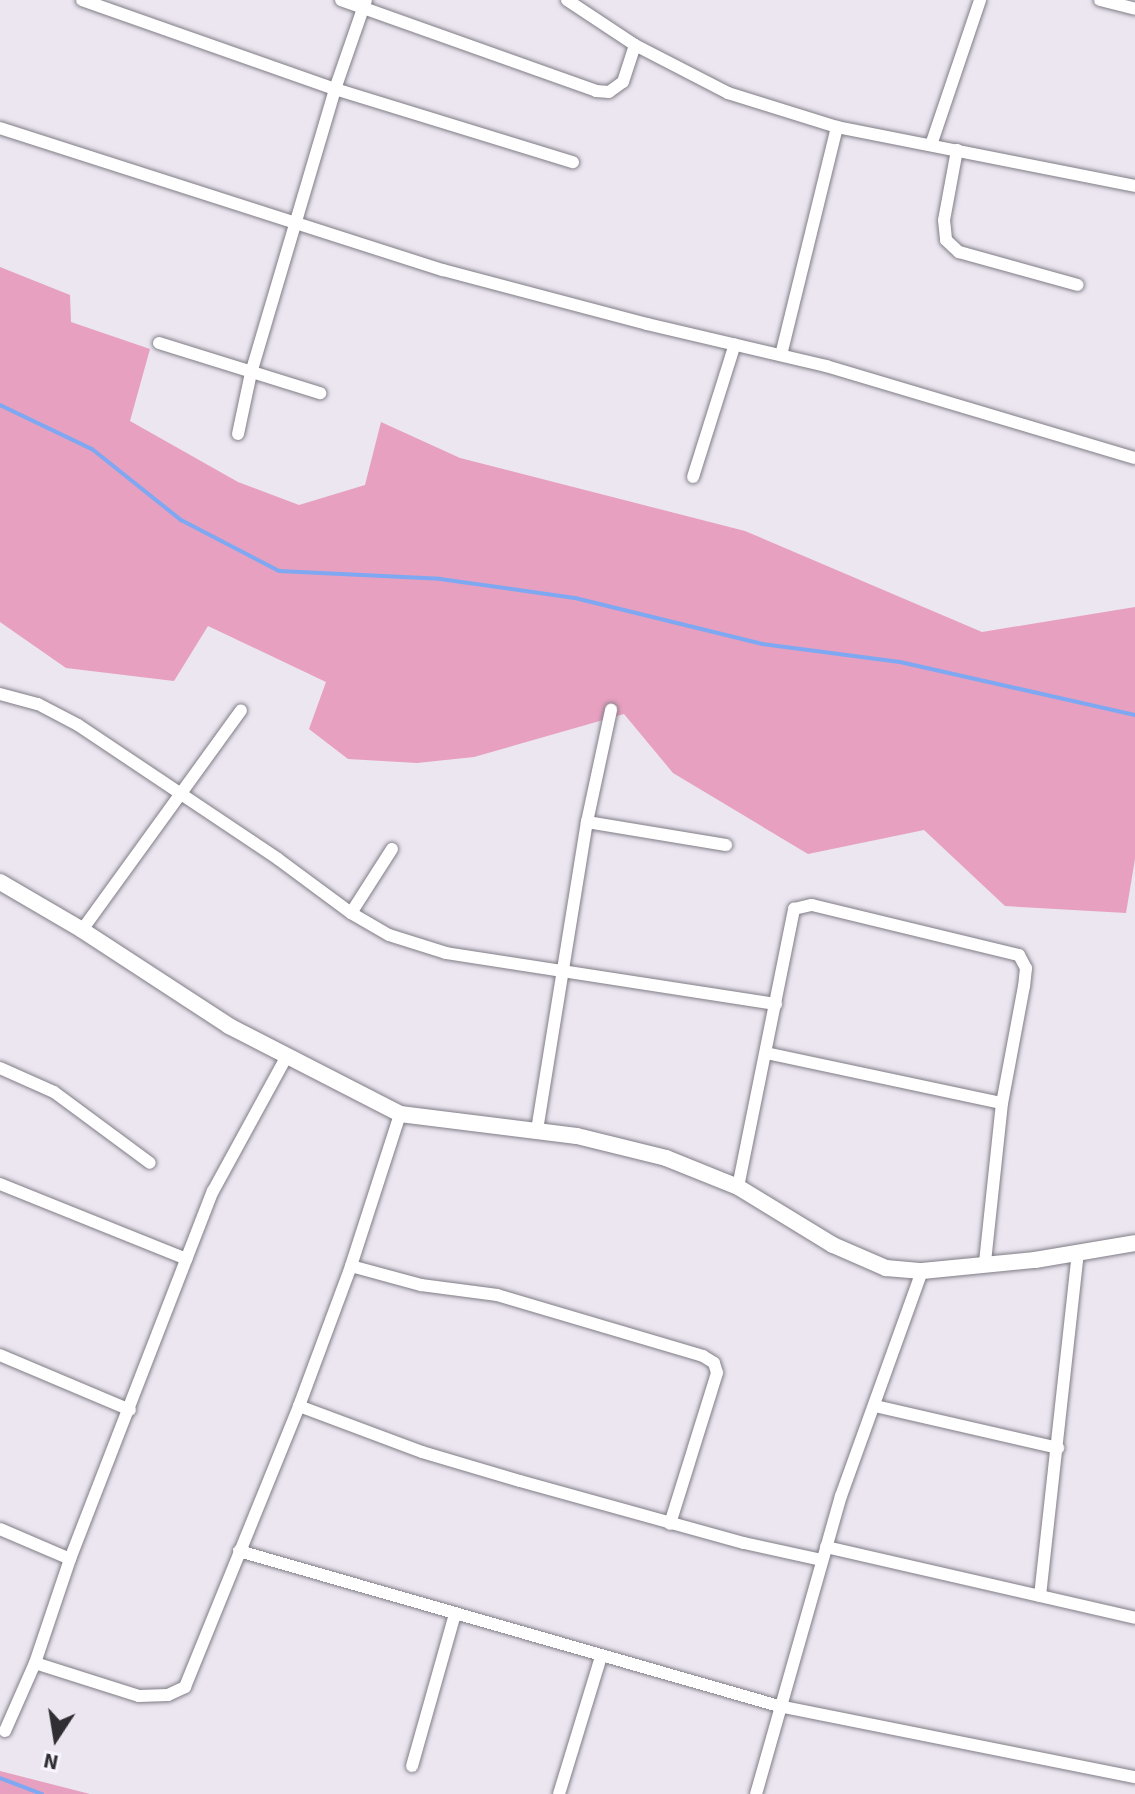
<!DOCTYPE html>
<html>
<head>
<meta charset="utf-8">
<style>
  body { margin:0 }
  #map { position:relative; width:1135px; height:1794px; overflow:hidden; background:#ebe6f0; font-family:"Source Sans 3",sans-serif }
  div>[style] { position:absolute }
  .green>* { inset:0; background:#e7a0bf }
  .stream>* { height:4px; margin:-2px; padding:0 2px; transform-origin:2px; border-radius:2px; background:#7ea8f2 }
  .roads { filter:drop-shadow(0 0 2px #817d86) drop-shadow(0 0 2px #817d86) }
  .minor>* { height:12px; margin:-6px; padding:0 6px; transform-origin:6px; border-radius:6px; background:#fff }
  .tertiary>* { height:16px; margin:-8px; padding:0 8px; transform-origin:8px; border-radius:8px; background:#fff }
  span { translate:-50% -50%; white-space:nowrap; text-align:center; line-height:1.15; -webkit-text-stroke:6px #f8f4fe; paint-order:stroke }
  .north { position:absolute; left:16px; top:1698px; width:80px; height:80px; -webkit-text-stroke:6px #f8f4fe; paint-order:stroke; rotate:192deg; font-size:22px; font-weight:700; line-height:32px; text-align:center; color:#302e32 }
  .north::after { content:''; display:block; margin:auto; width:28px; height:36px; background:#302e32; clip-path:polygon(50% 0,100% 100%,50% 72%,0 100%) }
</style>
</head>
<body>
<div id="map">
  <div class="green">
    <div style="clip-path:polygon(0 267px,70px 295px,71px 322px,150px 349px,130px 421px,238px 482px,299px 505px,365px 485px,381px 422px,460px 458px,745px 531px,982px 632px,1135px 607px,1135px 859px,1126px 913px,1005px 906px,924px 830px,808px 854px,673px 773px,624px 714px,474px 757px,417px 763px,348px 759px,309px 729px,326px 682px,208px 626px,174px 681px,66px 668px,0 622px)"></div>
    <div style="clip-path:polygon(0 1771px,90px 1794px,0 1794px)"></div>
  </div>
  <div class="stream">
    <div style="left:0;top:405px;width:102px;rotate:25.6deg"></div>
    <div style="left:92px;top:449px;width:114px;rotate:38.6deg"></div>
    <div style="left:181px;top:520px;width:110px;rotate:27.5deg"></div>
    <div style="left:279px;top:571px;width:161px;rotate:2.8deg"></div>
    <div style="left:440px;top:579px;width:136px;rotate:8deg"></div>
    <div style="left:575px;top:598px;width:193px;rotate:13.8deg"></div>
    <div style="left:762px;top:644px;width:139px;rotate:7.4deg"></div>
    <div style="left:900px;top:662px;width:241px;rotate:12.7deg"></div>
    <div style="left:0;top:1778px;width:45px;rotate:20.9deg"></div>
  </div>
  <div class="roads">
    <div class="minor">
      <div style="left:82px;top:0;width:268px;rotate:19.4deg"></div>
      <div style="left:335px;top:89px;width:249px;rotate:17.1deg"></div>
      <div style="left:341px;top:0;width:271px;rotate:19.6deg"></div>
      <div style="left:596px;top:91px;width:13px;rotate:4deg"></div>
      <div style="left:609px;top:92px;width:17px;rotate:-36deg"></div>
      <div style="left:623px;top:82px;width:39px;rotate:-72deg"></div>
      <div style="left:567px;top:0;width:82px;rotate:33.5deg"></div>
      <div style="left:635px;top:45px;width:105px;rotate:27.3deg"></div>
      <div style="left:728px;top:93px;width:114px;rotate:17.3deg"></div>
      <div style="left:837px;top:127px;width:304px;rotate:11.2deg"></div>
      <div style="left:1100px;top:0;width:36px;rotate:14deg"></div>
      <div style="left:0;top:128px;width:465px;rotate:17.8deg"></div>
      <div style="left:443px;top:270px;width:211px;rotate:14.8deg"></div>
      <div style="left:647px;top:324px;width:184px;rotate:13.2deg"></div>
      <div style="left:826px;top:366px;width:322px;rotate:16.6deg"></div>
      <div style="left:931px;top:145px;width:153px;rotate:-71.3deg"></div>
      <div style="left:957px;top:150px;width:71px;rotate:100.5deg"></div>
      <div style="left:944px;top:220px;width:20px;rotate:84deg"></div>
      <div style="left:946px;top:240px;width:18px;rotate:43deg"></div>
      <div style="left:959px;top:252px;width:123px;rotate:15.5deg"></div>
      <div style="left:159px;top:343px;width:169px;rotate:17.3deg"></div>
      <div style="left:781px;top:355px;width:235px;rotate:-76.2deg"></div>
      <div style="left:238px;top:434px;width:62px;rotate:-78deg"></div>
      <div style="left:251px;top:373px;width:296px;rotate:-73.5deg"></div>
      <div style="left:335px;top:89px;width:94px;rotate:-70.8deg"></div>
      <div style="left:693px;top:477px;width:139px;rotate:-72.5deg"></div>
      <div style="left:0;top:694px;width:39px;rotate:15deg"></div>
      <div style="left:38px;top:704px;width:45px;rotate:27.7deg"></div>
      <div style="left:78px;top:725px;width:241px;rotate:33.8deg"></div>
      <div style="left:278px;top:859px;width:91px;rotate:36.5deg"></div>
      <div style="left:351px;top:913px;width:44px;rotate:30.1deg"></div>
      <div style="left:389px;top:935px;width:60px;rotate:17.5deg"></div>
      <div style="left:446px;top:953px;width:334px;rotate:8.8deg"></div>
      <div style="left:587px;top:822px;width:141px;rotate:9.4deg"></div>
      <div style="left:351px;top:913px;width:76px;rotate:-57.4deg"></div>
      <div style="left:82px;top:930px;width:271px;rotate:-54.1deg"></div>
      <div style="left:766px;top:1053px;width:241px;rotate:12deg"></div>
      <div style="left:0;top:1068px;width:59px;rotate:24deg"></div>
      <div style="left:54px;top:1092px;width:119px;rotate:36.5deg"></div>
      <div style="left:537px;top:1130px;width:312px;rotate:-80.8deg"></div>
      <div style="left:587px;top:822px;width:115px;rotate:-77.9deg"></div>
      <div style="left:0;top:1184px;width:201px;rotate:21.9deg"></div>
      <div style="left:738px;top:1187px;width:284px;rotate:-78.6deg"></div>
      <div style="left:794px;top:909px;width:18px;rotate:-13deg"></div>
      <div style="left:812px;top:905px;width:213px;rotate:13.6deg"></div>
      <div style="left:1019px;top:955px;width:15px;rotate:62deg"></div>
      <div style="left:1026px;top:968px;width:18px;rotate:96deg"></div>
      <div style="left:1024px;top:986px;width:119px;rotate:100.6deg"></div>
      <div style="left:1002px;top:1103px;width:160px;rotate:96.1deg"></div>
      <div style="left:351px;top:1266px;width:73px;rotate:15.2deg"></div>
      <div style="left:421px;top:1285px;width:77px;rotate:7.5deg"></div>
      <div style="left:497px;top:1295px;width:215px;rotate:16.5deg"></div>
      <div style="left:703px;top:1356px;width:13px;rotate:32deg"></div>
      <div style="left:714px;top:1363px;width:10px;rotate:73deg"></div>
      <div style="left:717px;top:1373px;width:158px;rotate:107.3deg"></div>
      <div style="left:0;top:1355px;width:141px;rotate:22.9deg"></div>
      <div style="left:299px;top:1406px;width:131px;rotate:20.5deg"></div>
      <div style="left:422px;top:1452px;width:102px;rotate:16.5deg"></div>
      <div style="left:520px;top:1481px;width:232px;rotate:15.5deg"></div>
      <div style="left:744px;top:1543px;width:80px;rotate:12.3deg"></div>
      <div style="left:875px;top:1406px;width:188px;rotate:12.9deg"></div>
      <div style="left:0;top:1529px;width:76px;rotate:23.2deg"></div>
      <div style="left:826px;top:1547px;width:317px;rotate:12.9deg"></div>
      <div style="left:239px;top:1551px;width:562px;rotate:16.02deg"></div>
      <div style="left:779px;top:1706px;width:363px;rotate:11.3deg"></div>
      <div style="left:1040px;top:1596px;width:344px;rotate:-83.7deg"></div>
      <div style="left:35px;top:1663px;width:109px;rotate:17.6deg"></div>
      <div style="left:139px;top:1696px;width:29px;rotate:-2deg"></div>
      <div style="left:168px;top:1695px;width:19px;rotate:-25deg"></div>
      <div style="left:185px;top:1687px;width:303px;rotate:-67.9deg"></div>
      <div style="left:299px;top:1406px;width:149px;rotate:-69.6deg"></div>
      <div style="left:351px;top:1266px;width:160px;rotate:-72.1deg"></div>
      <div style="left:5px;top:1731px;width:74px;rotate:-66.2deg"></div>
      <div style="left:35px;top:1663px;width:110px;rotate:-71.4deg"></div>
      <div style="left:70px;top:1559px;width:395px;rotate:-68.8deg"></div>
      <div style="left:213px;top:1191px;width:154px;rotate:-61.3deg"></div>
      <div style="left:412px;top:1766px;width:158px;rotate:-74.2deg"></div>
      <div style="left:559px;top:1794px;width:143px;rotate:-73deg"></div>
      <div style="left:756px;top:1794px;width:310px;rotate:-74.1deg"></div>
      <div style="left:841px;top:1496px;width:239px;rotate:-70.2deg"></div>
    </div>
    <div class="tertiary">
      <div style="left:0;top:882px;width:95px;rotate:30.3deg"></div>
      <div style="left:82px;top:930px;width:176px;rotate:33.1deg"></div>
      <div style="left:229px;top:1026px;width:192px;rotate:27.2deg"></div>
      <div style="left:400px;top:1114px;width:178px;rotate:7.1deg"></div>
      <div style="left:577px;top:1136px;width:92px;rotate:13.9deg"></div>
      <div style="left:666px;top:1158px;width:78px;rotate:21.9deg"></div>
      <div style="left:738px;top:1187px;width:111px;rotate:31.4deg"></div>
      <div style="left:833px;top:1245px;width:58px;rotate:23.5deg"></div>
      <div style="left:886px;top:1268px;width:36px;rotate:5deg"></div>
      <div style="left:922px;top:1271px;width:114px;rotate:-5.6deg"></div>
      <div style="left:1035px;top:1260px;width:101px;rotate:-9.6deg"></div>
    </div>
  </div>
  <div class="north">N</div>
</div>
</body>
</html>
